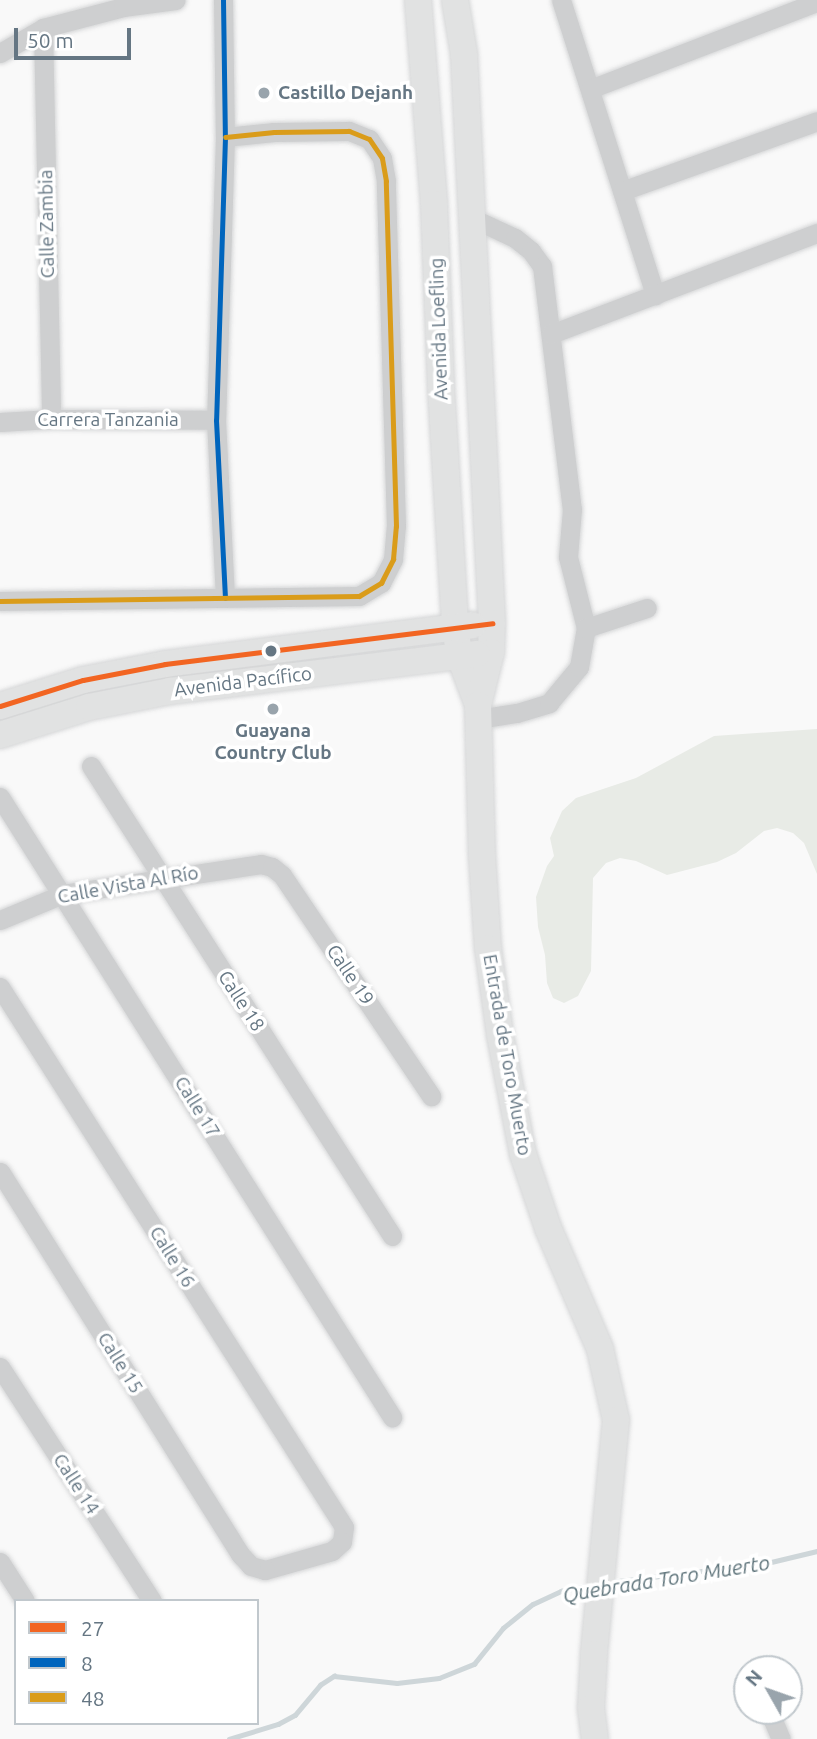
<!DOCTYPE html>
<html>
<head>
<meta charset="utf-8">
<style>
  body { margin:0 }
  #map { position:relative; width:817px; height:1739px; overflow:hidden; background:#f9f9f9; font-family:Ubuntu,sans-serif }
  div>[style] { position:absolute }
  .green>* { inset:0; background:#e8ebe6 }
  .stream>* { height:4.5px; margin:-2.25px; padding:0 2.25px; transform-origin:2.25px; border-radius:2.25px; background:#ced6d9 }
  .roads { filter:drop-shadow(0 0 2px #d5d6d7) drop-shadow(0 0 2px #d5d6d7) }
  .street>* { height:19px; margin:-9.5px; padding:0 9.5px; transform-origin:9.5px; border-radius:9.5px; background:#cecfd0 }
  .secondary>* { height:26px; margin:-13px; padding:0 13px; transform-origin:13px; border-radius:13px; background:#e1e2e2 }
  .bus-1>* { height:5px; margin:-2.5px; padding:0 2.5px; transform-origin:2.5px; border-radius:2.5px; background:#f26522 }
  .bus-2>* { height:5px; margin:-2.5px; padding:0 2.5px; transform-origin:2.5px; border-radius:2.5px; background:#0065bd }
  .bus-3>* { height:5px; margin:-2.5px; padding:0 2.5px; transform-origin:2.5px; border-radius:2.5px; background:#da9c1a }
  .dots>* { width:19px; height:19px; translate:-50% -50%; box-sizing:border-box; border:4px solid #fff; border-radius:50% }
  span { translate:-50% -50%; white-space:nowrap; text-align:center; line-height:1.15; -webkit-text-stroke:7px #fff; paint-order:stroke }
  .poi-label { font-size:19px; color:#657683; font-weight:700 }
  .left { translate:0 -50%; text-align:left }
  .street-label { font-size:19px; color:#657683 }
  .water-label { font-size:21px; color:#60757c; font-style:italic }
  .legend { position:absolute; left:14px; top:1599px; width:245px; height:126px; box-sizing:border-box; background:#fff; border:2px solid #c1c8cd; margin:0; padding:9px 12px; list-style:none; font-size:21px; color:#657683 }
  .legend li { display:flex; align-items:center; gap:14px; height:35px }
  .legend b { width:35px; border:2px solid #c1c8cd }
  .north { position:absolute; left:733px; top:1655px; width:70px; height:70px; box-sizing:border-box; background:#fff; border:2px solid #c1c8cd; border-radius:50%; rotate:310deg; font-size:19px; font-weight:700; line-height:28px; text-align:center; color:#657683 }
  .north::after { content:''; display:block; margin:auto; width:24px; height:32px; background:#99a4ac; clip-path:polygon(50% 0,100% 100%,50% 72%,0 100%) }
  .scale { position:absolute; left:14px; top:28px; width:117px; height:32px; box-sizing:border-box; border:4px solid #657683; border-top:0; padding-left:9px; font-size:21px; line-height:24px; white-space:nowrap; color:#657683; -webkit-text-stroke:5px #fff; paint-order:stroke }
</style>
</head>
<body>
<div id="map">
  <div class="green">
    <div style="clip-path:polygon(817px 729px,817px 874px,804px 843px,793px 833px,777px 828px,764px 831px,736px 853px,717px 862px,667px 875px,636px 861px,620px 858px,606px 863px,593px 878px,591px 971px,578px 996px,564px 1003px,553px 998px,547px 983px,545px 955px,538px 927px,536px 897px,547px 866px,554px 856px,550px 838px,562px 811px,576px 798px,636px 778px,714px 736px)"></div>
  </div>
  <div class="stream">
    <div style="left:610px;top:1582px;width:158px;rotate:-6.9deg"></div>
    <div style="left:767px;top:1563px;width:51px;rotate:-13.5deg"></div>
    <div style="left:229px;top:1739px;width:51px;rotate:-17deg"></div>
    <div style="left:278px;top:1724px;width:19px;rotate:-28deg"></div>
    <div style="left:295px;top:1715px;width:39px;rotate:-50deg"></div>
    <div style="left:320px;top:1685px;width:17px;rotate:-33deg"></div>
    <div style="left:334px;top:1676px;width:63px;rotate:6.3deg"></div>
    <div style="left:397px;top:1683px;width:42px;rotate:-6.8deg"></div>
    <div style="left:439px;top:1678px;width:38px;rotate:-22deg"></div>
    <div style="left:474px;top:1664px;width:46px;rotate:-51.1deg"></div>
    <div style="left:503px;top:1628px;width:38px;rotate:-39deg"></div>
    <div style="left:533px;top:1604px;width:31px;rotate:-25deg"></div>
    <div style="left:561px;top:1591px;width:31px;rotate:-11deg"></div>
  </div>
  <div class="roads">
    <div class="street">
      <div style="left:223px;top:0;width:137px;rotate:89.2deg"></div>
      <div style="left:225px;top:137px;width:283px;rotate:91.8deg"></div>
      <div style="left:216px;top:420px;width:178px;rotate:87.1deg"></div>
      <div style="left:561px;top:0;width:310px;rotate:72.3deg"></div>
      <div style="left:43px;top:28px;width:391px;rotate:88.8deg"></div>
      <div style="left:0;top:53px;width:50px;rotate:-30.2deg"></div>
      <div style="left:43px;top:28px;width:83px;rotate:-14.7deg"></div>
      <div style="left:123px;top:7px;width:53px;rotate:-7.5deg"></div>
      <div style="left:590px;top:89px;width:243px;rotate:-21deg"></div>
      <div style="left:622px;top:191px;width:207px;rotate:-19.7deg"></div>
      <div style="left:472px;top:218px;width:47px;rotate:24.9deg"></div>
      <div style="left:515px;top:238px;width:21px;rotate:39deg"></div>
      <div style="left:531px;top:251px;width:19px;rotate:54deg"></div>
      <div style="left:542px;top:266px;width:245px;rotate:83deg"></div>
      <div style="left:572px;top:509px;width:48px;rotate:94.8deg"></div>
      <div style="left:568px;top:557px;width:73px;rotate:75.8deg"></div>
      <div style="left:551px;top:334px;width:285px;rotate:-20.8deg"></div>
      <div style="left:0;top:422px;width:51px;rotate:-3.4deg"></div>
      <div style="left:51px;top:419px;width:165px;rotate:0.3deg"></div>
      <div style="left:0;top:601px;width:359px;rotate:-0.8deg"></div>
      <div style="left:359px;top:596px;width:26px;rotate:-31deg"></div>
      <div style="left:381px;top:583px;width:27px;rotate:-63deg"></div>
      <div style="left:393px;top:559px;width:33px;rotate:-85deg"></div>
      <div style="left:396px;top:526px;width:345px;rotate:-91.7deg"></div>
      <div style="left:386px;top:181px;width:23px;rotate:-100deg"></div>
      <div style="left:382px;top:158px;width:23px;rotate:-124deg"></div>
      <div style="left:369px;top:139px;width:22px;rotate:-158deg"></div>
      <div style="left:349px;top:131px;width:75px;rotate:179.2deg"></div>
      <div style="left:274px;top:132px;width:49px;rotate:174.2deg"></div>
      <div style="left:478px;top:719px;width:39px;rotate:-9deg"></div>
      <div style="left:517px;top:713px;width:34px;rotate:-17deg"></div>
      <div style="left:549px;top:703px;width:47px;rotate:-50.2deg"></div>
      <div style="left:579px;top:667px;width:40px;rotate:-80deg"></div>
      <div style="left:586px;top:628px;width:64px;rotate:-18.2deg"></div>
      <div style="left:91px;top:766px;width:558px;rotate:57.36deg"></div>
      <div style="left:0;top:797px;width:734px;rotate:57.7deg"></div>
      <div style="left:0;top:920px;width:68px;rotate:-22.4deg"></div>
      <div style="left:63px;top:894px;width:200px;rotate:-8.6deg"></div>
      <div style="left:261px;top:864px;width:11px;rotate:15deg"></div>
      <div style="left:272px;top:867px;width:13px;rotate:39deg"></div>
      <div style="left:282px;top:875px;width:267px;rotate:56deg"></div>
      <div style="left:0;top:987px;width:640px;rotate:57.5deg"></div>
      <div style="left:344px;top:1527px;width:15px;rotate:98deg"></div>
      <div style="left:342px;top:1542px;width:13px;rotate:138deg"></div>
      <div style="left:332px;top:1551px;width:70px;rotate:164.2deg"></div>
      <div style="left:265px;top:1570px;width:15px;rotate:-164deg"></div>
      <div style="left:251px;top:1566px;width:16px;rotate:-133deg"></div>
      <div style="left:240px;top:1554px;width:451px;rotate:-122.1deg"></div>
      <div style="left:0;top:1367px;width:279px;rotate:57deg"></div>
      <div style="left:0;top:1562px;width:46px;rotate:57.3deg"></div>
      <div style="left:769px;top:1711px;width:30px;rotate:67deg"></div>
    </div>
    <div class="secondary">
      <div style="left:418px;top:0;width:205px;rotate:85.5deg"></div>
      <div style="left:434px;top:204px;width:184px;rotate:87.8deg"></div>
      <div style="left:441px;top:388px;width:239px;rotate:86.6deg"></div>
      <div style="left:455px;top:627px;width:30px;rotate:81deg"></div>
      <div style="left:460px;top:657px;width:51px;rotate:69.4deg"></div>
      <div style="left:455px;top:0;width:55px;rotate:80.5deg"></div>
      <div style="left:464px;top:54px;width:570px;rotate:87.18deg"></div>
      <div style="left:492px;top:623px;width:29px;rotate:92deg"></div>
      <div style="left:491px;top:652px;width:55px;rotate:103.8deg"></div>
      <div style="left:478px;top:705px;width:151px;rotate:88.5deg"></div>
      <div style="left:482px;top:856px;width:92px;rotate:86.3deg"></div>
      <div style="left:488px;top:948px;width:88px;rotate:82.1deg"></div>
      <div style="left:500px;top:1035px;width:121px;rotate:79.1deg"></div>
      <div style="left:523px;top:1154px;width:78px;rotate:71.3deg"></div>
      <div style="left:548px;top:1228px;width:132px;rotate:66.7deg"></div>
      <div style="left:600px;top:1349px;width:73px;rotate:77.3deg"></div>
      <div style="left:616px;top:1420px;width:235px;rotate:95.4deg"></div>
      <div style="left:594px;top:1654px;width:54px;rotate:93.2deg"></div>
      <div style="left:591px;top:1708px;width:31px;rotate:83deg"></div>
      <div style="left:0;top:706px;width:87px;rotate:-17.4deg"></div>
      <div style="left:83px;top:680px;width:84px;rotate:-11deg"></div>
      <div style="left:165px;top:664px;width:310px;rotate:-7.2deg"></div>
      <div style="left:0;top:735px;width:93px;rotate:-17.5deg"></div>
      <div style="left:89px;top:707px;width:83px;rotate:-11.2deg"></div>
      <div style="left:170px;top:691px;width:309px;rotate:-6.9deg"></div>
    </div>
  </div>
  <div class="bus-1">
    <div style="left:0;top:706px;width:87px;rotate:-17.4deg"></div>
    <div style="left:83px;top:680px;width:84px;rotate:-11deg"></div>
    <div style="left:165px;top:664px;width:330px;rotate:-7.1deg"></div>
  </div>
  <div class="bus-2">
    <div style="left:223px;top:0;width:137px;rotate:89.2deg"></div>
    <div style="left:225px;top:137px;width:283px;rotate:91.8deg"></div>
    <div style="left:216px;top:420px;width:178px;rotate:87.1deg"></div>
  </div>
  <div class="bus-3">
    <div style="left:0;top:601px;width:359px;rotate:-0.8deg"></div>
    <div style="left:359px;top:596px;width:26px;rotate:-31deg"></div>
    <div style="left:381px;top:583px;width:27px;rotate:-63deg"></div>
    <div style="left:393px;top:559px;width:33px;rotate:-85deg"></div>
    <div style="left:396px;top:526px;width:345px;rotate:-91.7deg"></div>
    <div style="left:386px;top:181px;width:23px;rotate:-100deg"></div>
    <div style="left:382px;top:158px;width:23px;rotate:-124deg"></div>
    <div style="left:369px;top:139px;width:22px;rotate:-158deg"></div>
    <div style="left:349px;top:131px;width:75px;rotate:179.2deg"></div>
    <div style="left:274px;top:132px;width:49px;rotate:174.2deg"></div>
  </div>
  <div class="dots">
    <div style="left:264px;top:93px;background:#99a4ac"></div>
    <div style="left:271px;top:651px;background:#657683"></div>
    <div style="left:273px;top:709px;background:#99a4ac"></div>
  </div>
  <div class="poi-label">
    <span class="left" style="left:278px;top:93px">Castillo Dejanh</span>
    <span style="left:273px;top:742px">Guayana<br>Country Club</span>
  </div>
  <div class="street-label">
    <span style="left:47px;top:224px;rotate:-91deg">Calle Zambia</span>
    <span style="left:439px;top:329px;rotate:-92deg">Avenida Loefling</span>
    <span style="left:108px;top:420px">Carrera Tanzania</span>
    <span style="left:243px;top:682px;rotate:-7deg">Avenida Pacífico</span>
    <span style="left:128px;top:885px;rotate:-10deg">Calle Vista Al Río</span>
    <span style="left:350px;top:975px;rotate:56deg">Calle 19</span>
    <span style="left:241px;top:1001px;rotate:57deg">Calle 18</span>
    <span style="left:507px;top:1055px;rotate:80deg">Entrada de Toro Muerto</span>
    <span style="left:197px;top:1107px;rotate:58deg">Calle 17</span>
    <span style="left:172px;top:1257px;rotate:58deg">Calle 16</span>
    <span style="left:120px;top:1363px;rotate:58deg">Calle 15</span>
    <span style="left:76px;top:1484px;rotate:57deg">Calle 14</span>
  </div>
  <div class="water-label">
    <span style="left:666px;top:1578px;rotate:-9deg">Quebrada Toro Muerto</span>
  </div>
  <ul class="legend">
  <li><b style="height:9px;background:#f26522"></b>27</li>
  <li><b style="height:9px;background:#0065bd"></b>8</li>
  <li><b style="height:9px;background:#da9c1a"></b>48</li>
  </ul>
  <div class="north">N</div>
  <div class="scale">50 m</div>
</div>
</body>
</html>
